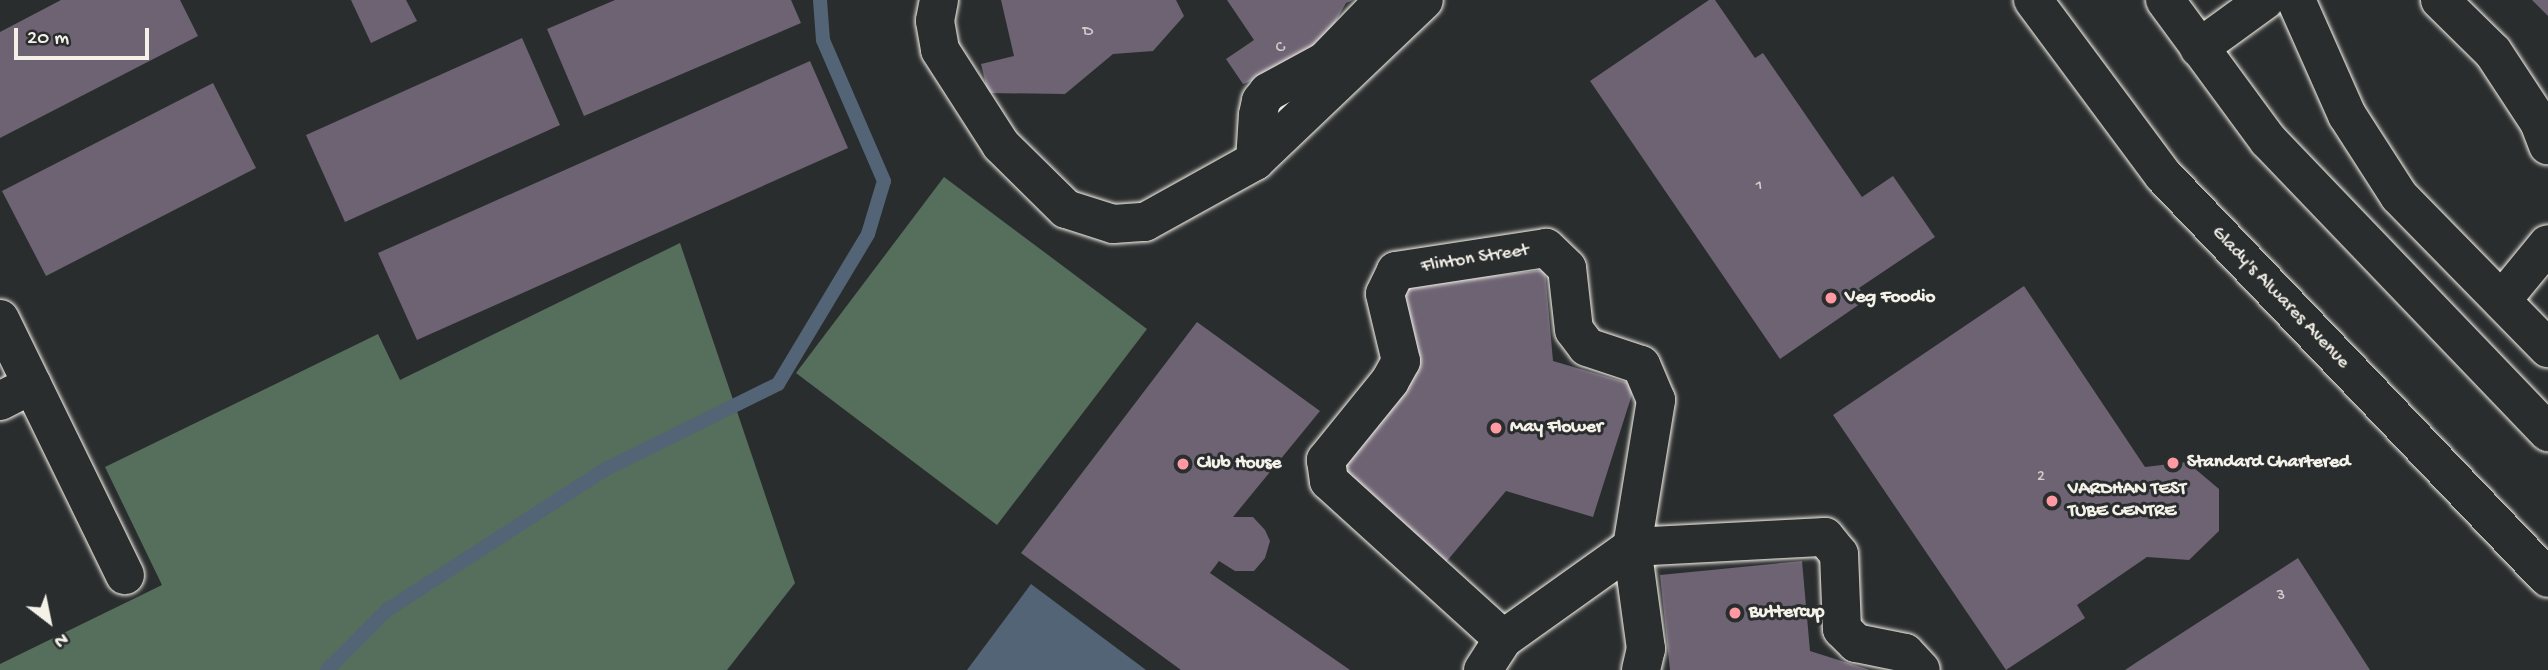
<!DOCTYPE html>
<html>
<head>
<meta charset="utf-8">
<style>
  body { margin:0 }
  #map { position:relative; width:2548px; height:670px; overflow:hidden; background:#2a2d2e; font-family:"Gochi Hand",sans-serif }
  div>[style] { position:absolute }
  .green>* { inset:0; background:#566e5c }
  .water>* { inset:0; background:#526475 }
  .stream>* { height:14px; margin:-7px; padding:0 7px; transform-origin:7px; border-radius:7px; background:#526475 }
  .building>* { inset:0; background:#6d6373 }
  .roads { filter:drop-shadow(0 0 2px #f4f1e8) drop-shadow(0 0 2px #f4f1e8) }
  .minor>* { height:38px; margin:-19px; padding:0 19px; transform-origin:19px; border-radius:19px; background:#2a2d2e }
  .major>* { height:38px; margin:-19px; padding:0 19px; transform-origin:19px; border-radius:19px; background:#2a2d2e }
  .dots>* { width:19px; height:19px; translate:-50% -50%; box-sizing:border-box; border:4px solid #2a2d2e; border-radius:50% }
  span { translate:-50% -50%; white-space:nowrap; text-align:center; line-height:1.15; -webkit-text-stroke:6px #2a2d2e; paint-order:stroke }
  .number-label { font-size:16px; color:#d2cecb }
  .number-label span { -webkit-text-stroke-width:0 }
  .street-label { font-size:19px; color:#f4f1e8 }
  .poi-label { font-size:19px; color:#f4f1e8; font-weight:700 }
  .left { translate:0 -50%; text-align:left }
  .north { position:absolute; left:14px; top:586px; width:70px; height:70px; -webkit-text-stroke:5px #2a2d2e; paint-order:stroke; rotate:148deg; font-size:19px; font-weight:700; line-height:28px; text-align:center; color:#f4f1e8 }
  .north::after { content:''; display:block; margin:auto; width:24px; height:32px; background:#f4f1e8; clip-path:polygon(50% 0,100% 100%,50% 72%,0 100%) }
  .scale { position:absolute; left:14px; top:28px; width:135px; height:32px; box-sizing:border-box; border:4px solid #f4f1e8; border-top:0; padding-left:9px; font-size:21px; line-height:24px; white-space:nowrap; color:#f4f1e8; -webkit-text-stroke:5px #2a2d2e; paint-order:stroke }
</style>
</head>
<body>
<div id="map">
  <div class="green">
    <div style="clip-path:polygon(944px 177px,1147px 329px,997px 525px,796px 373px)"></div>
    <div style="clip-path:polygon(680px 243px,795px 583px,727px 670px,0 670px,0 664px,162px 585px,105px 467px,378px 334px,400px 380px)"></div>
  </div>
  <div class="water">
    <div style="clip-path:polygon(1031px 584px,1146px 670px,967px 670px)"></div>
  </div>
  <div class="stream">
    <div style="left:327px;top:670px;width:85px;rotate:-45deg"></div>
    <div style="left:387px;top:610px;width:260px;rotate:-32.8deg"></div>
    <div style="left:606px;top:469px;width:192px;rotate:-26.3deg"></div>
    <div style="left:778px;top:384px;width:175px;rotate:-59deg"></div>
    <div style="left:868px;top:234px;width:55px;rotate:-73.2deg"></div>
    <div style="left:884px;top:181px;width:154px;rotate:-113.4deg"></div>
    <div style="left:823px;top:40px;width:40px;rotate:-94.3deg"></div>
  </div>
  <div class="building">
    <div style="clip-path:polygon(61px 0,180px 0,198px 36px,0 138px,0 32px)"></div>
    <div style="clip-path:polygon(351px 0,406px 0,417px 21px,371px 43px)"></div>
    <div style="clip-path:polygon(615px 0,791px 0,801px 23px,584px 116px,547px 29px)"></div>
    <div style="clip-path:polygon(1001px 0,1176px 0,1184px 16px,1153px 51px,1113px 54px,1065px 94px,988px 93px,981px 64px,1014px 56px)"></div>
    <div style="clip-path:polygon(1227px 0,1353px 0,1346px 3px,1315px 58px,1243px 84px,1226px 59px,1254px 40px)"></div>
    <div style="clip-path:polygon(1709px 0,1715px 0,1755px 58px,1763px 53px,1862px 197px,1893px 176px,1935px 237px,1859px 288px,1867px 299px,1780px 359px,1590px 81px)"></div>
    <div style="clip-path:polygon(2532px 0,2548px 0,2548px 16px)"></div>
    <div style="clip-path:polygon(522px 38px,560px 125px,345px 222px,306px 135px)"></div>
    <div style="clip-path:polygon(810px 61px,848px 148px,417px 340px,378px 253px)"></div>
    <div style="clip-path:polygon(213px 83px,256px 168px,46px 276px,2px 191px)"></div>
    <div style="clip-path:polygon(1545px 270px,1553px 361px,1635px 385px,1593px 517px,1506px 491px,1446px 562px,1336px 470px,1412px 379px,1403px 285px)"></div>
    <div style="clip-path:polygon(2024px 286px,2145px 467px,2187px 462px,2219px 489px,2219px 531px,2189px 560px,2147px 557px,2077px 605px,2085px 618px,2006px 670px,1833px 415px)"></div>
    <div style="clip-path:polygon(1197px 322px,1320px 411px,1233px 517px,1253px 517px,1265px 530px,1270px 541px,1265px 558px,1254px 571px,1235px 571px,1219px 561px,1210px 573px,1350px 670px,1181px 670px,1021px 553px)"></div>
    <div style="clip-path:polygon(2298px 558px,2370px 670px,2125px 670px,2137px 662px)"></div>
    <div style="clip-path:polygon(1802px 561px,1810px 651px,1870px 670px,1670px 670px,1660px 575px)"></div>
  </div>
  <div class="roads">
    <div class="minor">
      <div style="left:939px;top:0;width:21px;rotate:101deg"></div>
      <div style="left:935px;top:21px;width:29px;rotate:80deg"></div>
      <div style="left:940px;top:50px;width:113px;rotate:57.3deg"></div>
      <div style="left:1001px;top:145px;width:91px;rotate:44.6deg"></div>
      <div style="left:1066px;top:209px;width:49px;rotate:17.7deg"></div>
      <div style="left:1113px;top:224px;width:32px;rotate:-4deg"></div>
      <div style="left:1145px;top:222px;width:126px;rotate:-29deg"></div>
      <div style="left:1255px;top:161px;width:233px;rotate:-43.6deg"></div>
      <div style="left:2296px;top:0;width:126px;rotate:66.1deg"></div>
      <div style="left:2347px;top:115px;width:96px;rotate:57.3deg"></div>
      <div style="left:2399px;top:196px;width:213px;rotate:45.6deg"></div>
      <div style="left:2440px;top:0;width:74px;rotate:44.5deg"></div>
      <div style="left:2493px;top:52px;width:84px;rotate:56.7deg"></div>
      <div style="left:2539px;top:122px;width:25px;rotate:69deg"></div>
      <div style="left:2199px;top:48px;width:82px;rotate:-36deg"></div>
      <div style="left:1255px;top:161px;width:46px;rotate:-86.3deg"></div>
      <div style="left:1258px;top:115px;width:14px;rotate:-78deg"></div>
      <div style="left:1261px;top:101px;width:11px;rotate:-52deg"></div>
      <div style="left:1268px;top:92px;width:65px;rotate:-28.5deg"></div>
      <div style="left:1325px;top:61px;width:85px;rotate:-46deg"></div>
      <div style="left:2502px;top:300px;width:72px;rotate:-50.6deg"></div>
      <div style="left:0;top:319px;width:285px;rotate:64deg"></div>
      <div style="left:0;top:401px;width:36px;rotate:-27deg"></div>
      <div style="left:1483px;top:670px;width:37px;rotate:-57deg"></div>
      <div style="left:1503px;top:639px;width:158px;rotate:-35.5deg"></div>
      <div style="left:1632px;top:547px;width:149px;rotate:-80.7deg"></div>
      <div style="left:1656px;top:400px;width:38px;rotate:-113deg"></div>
      <div style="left:1641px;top:365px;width:57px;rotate:-161.6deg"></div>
      <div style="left:1587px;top:347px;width:21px;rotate:-127deg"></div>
      <div style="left:1574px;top:330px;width:62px;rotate:-96.4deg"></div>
      <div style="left:1567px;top:268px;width:29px;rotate:-136deg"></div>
      <div style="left:1546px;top:248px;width:152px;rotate:171.3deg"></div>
      <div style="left:1396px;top:271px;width:25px;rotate:116deg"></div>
      <div style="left:1385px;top:294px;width:69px;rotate:76.6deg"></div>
      <div style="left:1401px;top:361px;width:23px;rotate:119deg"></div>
      <div style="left:1390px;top:381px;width:102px;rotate:129deg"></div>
      <div style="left:1326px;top:460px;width:21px;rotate:82deg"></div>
      <div style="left:1329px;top:481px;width:235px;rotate:42.2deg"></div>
      <div style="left:1641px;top:670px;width:22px;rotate:-77deg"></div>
      <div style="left:1646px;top:649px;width:103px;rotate:-97.8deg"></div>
      <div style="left:1632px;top:547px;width:193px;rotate:-3deg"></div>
      <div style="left:1825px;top:537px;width:22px;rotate:51deg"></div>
      <div style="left:1839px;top:554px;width:75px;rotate:87.7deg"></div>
      <div style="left:1842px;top:629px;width:20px;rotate:45deg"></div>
      <div style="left:1856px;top:643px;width:50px;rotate:11.5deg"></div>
      <div style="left:1905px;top:653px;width:23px;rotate:47deg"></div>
    </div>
    <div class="major">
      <div style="left:2033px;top:0;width:218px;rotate:53.4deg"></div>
      <div style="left:2163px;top:175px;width:557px;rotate:46.31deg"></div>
      <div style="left:2165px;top:0;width:174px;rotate:53.7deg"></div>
      <div style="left:2268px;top:140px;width:405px;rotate:46.2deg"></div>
    </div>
  </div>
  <div class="dots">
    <div style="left:1831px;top:298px;background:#ff9aa2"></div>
    <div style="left:1496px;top:428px;background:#ff9aa2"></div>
    <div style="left:2173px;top:463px;background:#ff9aa2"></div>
    <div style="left:1183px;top:464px;background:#ff9aa2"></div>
    <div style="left:2052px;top:501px;background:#ff9aa2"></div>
    <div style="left:1735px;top:613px;background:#ff9aa2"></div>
  </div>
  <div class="number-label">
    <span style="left:1088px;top:33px">D</span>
    <span style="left:1280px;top:49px">C</span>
    <span style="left:1759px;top:187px">1</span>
    <span style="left:2041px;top:478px">2</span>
    <span style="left:2281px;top:597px">3</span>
  </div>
  <div class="street-label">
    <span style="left:1475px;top:259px;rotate:-9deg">Flinton Street</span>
    <span style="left:2280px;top:298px;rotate:46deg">Glady's Alwares Avenue</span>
  </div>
  <div class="poi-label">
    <span class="left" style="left:1845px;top:298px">Veg Foodio</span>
    <span class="left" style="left:1510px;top:428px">May Flower</span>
    <span class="left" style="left:2187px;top:463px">Standard Chartered</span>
    <span class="left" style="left:1197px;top:464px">Club House</span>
    <span class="left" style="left:2068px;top:501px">VARDHAN TEST<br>TUBE CENTRE</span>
    <span class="left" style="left:1749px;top:613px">Buttercup</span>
  </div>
  <div class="north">N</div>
  <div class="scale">20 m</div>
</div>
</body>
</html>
